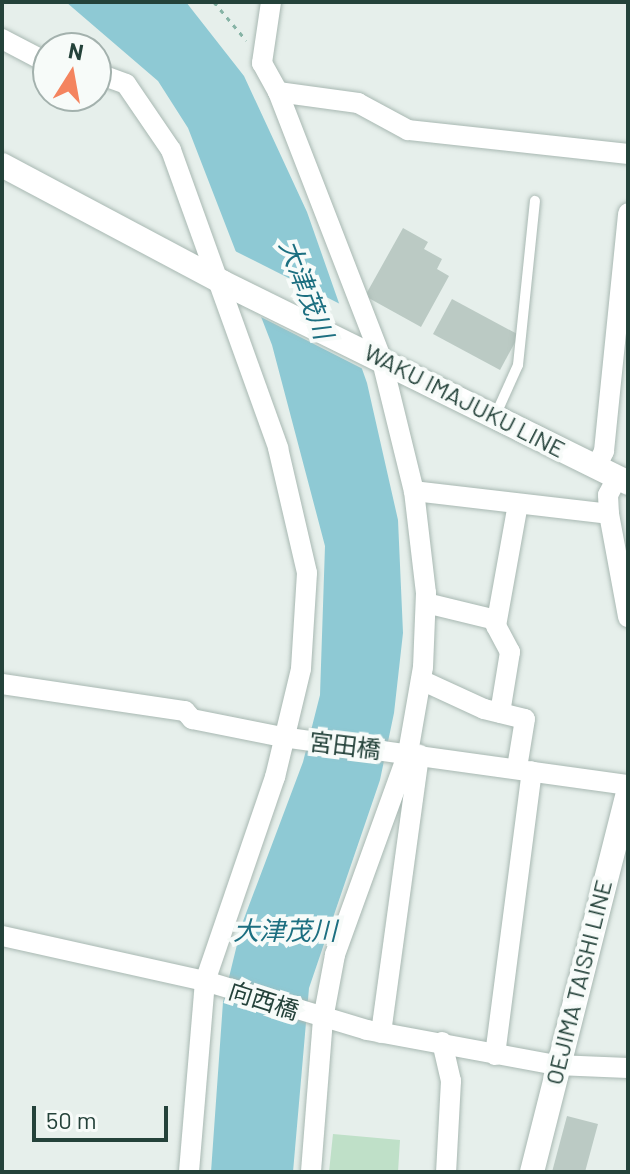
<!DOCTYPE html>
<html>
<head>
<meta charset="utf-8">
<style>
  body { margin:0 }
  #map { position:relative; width:630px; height:1174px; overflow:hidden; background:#e6efeb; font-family:Barlow,"Noto Sans JP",sans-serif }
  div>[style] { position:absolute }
  .green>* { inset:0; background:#bfe0c8 }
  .water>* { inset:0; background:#8ec9d4 }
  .pier>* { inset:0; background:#e6efeb }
  .building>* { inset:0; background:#bbcac4 }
  .path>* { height:3px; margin-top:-1.5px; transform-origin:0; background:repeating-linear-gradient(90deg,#86b3a5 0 4px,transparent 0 10px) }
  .roads { filter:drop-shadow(0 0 2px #a8b8b2) drop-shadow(0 0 2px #a8b8b2) }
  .service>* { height:10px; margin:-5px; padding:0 5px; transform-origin:5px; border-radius:5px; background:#fff }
  .minor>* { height:20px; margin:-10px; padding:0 10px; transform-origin:10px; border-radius:10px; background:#fff }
  .secondary>* { height:24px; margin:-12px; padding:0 12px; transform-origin:12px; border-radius:12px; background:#fff }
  span { translate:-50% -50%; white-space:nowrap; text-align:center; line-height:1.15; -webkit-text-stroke:8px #f7fbf9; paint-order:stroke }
  .street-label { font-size:24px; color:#24423a }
  .water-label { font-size:26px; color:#1c6f80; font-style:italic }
  .frame { position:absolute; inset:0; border:4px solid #24423a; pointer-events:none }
  .north { position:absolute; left:32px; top:32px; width:80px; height:80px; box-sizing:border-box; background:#f7fbf9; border:2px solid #a3b1ad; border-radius:50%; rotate:11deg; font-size:22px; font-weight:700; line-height:32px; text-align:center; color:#24423a }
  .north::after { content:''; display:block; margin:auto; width:28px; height:36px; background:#f4845f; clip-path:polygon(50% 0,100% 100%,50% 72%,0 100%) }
  .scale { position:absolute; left:32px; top:1106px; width:136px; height:36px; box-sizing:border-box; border:4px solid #24423a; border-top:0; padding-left:10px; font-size:24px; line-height:28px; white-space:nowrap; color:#24423a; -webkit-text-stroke:6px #f7fbf9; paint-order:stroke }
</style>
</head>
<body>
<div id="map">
  <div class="green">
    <div style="clip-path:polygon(333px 1134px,400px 1140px,398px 1172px,329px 1172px)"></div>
  </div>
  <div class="water">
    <div style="clip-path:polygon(66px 2px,186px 2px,244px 76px,307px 212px,367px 383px,398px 520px,403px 633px,394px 713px,380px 780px,309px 988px,293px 1172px,211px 1172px,223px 1002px,242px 924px,303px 762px,320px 695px,325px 546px,272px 345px,188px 128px,158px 81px)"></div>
  </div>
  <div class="pier">
    <div style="clip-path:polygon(233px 250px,344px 306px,367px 371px,257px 315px)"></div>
  </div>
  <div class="building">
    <div style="clip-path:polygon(403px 228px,428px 242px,424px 249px,442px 259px,437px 269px,449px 276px,421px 327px,365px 296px)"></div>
    <div style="clip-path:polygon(452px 299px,519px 335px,500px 370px,433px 334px)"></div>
    <div style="clip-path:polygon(567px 1116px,598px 1124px,585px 1172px,552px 1172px)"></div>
  </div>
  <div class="path">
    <div style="left:214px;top:2px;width:50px;rotate:49.9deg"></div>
  </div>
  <div class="roads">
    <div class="service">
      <div style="left:496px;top:414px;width:54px;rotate:-65.8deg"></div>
      <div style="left:518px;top:365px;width:165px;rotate:-84.1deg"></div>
    </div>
    <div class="minor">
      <div style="left:271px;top:2px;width:62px;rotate:98.4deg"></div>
      <div style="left:262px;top:63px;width:33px;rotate:61deg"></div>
      <div style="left:278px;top:92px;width:284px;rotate:68.8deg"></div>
      <div style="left:381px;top:357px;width:138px;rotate:76.2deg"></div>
      <div style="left:414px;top:491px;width:103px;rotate:83.3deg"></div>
      <div style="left:426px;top:593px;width:74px;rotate:92.3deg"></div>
      <div style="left:423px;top:667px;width:87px;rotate:99.9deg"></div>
      <div style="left:408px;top:753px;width:215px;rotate:109.9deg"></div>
      <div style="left:335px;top:955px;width:65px;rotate:100.6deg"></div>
      <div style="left:323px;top:1019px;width:153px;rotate:94.5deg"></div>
      <div style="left:2px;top:39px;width:52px;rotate:27.6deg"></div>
      <div style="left:96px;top:73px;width:32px;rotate:20deg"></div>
      <div style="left:126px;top:84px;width:80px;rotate:55.7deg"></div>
      <div style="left:171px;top:150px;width:317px;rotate:70.2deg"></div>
      <div style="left:278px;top:448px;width:128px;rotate:76.9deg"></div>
      <div style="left:307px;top:573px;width:96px;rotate:93.6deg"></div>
      <div style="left:301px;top:669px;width:111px;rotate:103.5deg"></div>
      <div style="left:275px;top:777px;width:216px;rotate:108.9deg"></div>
      <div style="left:205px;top:981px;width:192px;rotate:94.8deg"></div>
      <div style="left:278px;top:92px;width:81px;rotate:7.8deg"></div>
      <div style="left:358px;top:103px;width:57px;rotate:28.4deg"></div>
      <div style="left:408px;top:130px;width:221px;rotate:6.2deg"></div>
      <div style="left:596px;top:467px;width:18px;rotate:-63deg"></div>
      <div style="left:604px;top:451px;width:239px;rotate:-84.2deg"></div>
      <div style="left:617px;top:478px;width:19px;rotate:118deg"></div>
      <div style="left:608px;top:495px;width:19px;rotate:87deg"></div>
      <div style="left:609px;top:514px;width:105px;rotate:79.5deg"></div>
      <div style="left:414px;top:491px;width:196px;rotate:6.7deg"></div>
      <div style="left:426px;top:603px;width:72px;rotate:13.7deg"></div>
      <div style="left:421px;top:680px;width:69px;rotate:24.7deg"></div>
      <div style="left:484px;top:709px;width:42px;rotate:13.7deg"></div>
      <div style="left:525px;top:719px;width:50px;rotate:99.3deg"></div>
      <div style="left:2px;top:684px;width:185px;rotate:8.4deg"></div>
      <div style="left:185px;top:711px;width:11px;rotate:49deg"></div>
      <div style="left:192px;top:719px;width:92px;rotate:11.3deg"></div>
      <div style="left:282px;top:737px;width:349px;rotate:7.9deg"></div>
      <div style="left:500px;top:713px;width:62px;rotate:-80.7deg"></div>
      <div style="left:510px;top:652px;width:30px;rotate:-118deg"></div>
      <div style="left:496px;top:626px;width:124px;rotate:-79.8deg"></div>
      <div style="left:2px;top:936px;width:208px;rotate:12.5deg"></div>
      <div style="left:205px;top:981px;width:169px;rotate:16.8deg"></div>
      <div style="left:367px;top:1030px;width:192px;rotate:10.5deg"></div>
      <div style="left:556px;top:1065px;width:72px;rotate:2.4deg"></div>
      <div style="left:381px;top:1033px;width:281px;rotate:-82.2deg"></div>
      <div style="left:442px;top:1042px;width:40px;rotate:77deg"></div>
      <div style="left:451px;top:1081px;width:91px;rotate:93.1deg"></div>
      <div style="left:495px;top:1055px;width:286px;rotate:-82.6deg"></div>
    </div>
    <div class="secondary">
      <div style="left:2px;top:165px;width:249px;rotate:28deg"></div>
      <div style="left:222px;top:282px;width:453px;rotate:26.3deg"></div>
      <div style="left:532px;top:1172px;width:392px;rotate:-75.8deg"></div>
    </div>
  </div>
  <div class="street-label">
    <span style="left:465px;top:400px;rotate:27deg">WAKU IMAJUKU LINE</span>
    <span style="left:345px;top:745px;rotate:7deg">宮田橋</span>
    <span style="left:578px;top:982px;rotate:-76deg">OEJIMA TAISHI LINE</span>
    <span style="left:264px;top:1000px;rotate:18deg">向西橋</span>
  </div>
  <div class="water-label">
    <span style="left:307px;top:289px;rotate:69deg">大津茂川</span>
    <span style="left:285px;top:930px">大津茂川</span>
  </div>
  <div class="frame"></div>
  <div class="north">N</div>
  <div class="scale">50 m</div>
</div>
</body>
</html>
